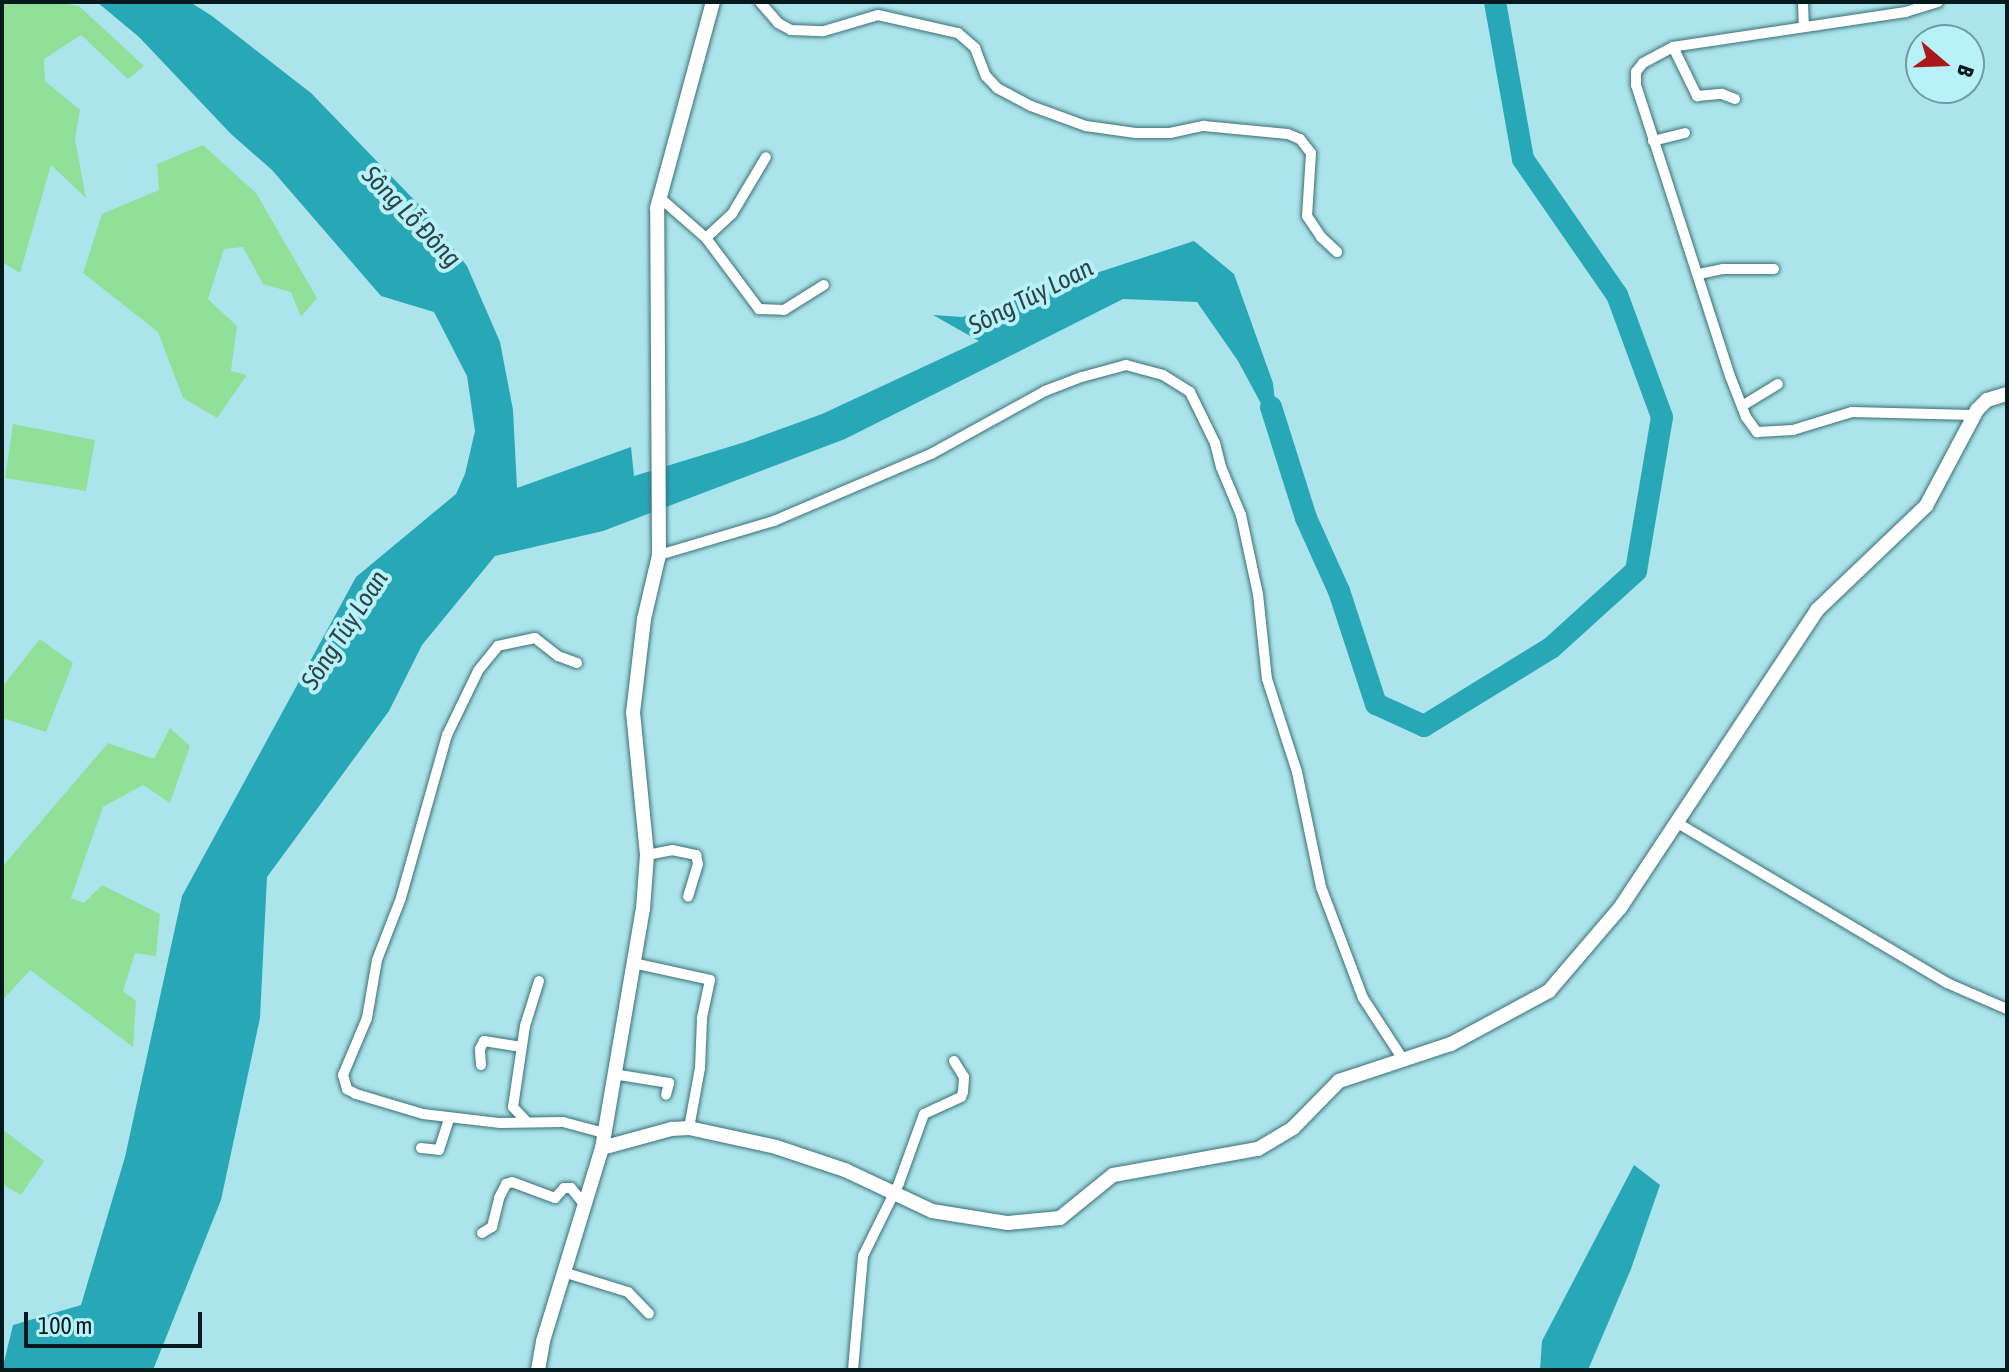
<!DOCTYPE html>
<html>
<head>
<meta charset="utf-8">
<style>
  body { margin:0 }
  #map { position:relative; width:2009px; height:1372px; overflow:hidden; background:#ace4eb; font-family:"Asap Condensed",sans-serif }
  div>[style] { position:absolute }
  .green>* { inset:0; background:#91e099 }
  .water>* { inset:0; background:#28a8b6 }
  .river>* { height:22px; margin:-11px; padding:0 11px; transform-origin:11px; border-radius:11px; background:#28a8b6 }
  .roads { filter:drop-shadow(0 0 2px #3a6f76) drop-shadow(0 0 2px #3a6f76) }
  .street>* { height:10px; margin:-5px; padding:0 5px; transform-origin:5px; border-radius:5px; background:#fff }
  .secondary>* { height:14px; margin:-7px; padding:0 7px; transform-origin:7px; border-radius:7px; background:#fff }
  span { translate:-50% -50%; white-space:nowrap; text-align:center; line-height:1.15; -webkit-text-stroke:8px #b9f1f9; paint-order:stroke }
  .water-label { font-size:26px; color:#2b4549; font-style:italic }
  .frame { position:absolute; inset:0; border:4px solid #041a1d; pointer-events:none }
  .north { position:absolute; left:1905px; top:24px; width:80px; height:80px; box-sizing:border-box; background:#b9f1f9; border:2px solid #719ba1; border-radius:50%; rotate:109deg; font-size:22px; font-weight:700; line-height:32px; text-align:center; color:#041a1d }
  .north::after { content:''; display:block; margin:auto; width:28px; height:36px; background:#ab181b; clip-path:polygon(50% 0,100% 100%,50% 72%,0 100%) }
  .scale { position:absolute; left:24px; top:1312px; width:178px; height:36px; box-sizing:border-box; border:4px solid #041a1d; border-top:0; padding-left:10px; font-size:24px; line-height:28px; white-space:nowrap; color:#041a1d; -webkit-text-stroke:6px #b9f1f9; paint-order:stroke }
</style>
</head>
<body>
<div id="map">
  <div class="green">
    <div style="clip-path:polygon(2px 2px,56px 2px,79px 6px,144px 66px,128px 79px,81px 35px,44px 59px,45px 81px,80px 110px,75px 139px,86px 198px,51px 165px,20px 273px,2px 262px)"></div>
    <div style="clip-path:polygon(203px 145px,256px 193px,317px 298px,301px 317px,291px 292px,263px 284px,243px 247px,224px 249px,208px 299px,237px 326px,231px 371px,247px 375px,217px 418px,183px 398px,158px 332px,83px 273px,102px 214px,159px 190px,157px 164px)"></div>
    <div style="clip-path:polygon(13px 424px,95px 440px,86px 491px,5px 478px)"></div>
    <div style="clip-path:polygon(40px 639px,73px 663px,46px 732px,2px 718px,2px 687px)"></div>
    <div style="clip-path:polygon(170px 728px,190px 746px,170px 803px,143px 785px,103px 807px,71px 898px,84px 903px,102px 885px,160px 914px,156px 956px,135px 953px,123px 991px,136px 1001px,133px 1047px,30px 970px,2px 1001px,2px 867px,108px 743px,154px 759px)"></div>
    <div style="clip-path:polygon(2px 1129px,44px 1161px,21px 1195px,2px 1184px)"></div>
  </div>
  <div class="water">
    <div style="clip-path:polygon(97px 2px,190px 2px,212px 16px,311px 93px,421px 207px,467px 266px,500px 342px,513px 410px,517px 488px,631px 447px,634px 476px,745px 442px,822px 414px,979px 341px,933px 315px,962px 317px,1194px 241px,1234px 274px,1273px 383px,1279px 437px,1238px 361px,1197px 302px,1123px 299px,845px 439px,603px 531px,495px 556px,422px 645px,389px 711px,267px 877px,260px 1018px,221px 1200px,153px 1370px,2px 1370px,13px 1325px,81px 1305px,125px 1157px,182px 896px,356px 577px,456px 494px,465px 474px,475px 431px,467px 376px,434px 312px,381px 296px,272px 170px,231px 134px,139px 37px)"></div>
    <div style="clip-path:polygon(1634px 1165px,1660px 1185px,1631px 1269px,1588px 1370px,1540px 1370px,1542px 1341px)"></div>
  </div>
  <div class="river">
    <div style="left:1271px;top:407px;width:116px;rotate:72.5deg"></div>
    <div style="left:1306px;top:518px;width:80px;rotate:65.7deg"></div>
    <div style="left:1339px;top:591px;width:119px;rotate:71.9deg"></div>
    <div style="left:1376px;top:704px;width:53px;rotate:24.6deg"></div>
    <div style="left:1424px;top:726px;width:149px;rotate:-31.6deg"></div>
    <div style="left:1551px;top:648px;width:115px;rotate:-42.2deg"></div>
    <div style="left:1636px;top:571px;width:156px;rotate:-80.4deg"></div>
    <div style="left:1662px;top:417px;width:130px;rotate:-110.2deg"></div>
    <div style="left:1617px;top:295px;width:165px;rotate:-124.7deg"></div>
    <div style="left:1523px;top:159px;width:159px;rotate:-100.1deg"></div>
  </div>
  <div class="roads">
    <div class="street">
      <div style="left:760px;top:2px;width:28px;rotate:49deg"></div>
      <div style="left:778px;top:23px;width:15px;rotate:28deg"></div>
      <div style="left:791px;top:30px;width:33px;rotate:2deg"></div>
      <div style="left:824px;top:31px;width:56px;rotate:-16.5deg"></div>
      <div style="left:878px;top:15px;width:82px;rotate:12.7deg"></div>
      <div style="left:958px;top:33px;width:23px;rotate:41deg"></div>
      <div style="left:975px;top:48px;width:30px;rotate:69deg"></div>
      <div style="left:986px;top:76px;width:16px;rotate:47deg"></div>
      <div style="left:997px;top:88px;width:38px;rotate:28deg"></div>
      <div style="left:1031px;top:106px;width:59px;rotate:20deg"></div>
      <div style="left:1086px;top:126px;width:50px;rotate:8deg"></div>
      <div style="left:1136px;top:133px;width:34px"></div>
      <div style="left:1170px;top:133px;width:35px;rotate:-12deg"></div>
      <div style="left:1204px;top:126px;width:84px;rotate:5.4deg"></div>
      <div style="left:1288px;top:134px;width:13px;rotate:23deg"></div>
      <div style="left:1300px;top:139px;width:18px;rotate:52deg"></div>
      <div style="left:1311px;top:153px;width:63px;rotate:93.6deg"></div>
      <div style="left:1307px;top:216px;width:25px;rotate:56deg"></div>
      <div style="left:1321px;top:237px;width:22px;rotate:43deg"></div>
      <div style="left:1803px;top:2px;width:23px;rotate:88deg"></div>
      <div style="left:1938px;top:2px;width:34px;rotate:163deg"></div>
      <div style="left:1906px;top:12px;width:236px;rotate:171.5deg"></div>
      <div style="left:1673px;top:47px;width:34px;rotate:152deg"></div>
      <div style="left:1643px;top:63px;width:11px;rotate:128deg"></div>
      <div style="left:1636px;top:72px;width:13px;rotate:90deg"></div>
      <div style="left:1636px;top:85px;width:306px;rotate:72.1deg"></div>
      <div style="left:1730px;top:376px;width:44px;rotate:68.7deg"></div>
      <div style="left:1746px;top:417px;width:19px;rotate:54deg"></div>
      <div style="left:1757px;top:432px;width:36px;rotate:-3deg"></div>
      <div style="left:1793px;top:430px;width:62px;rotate:-17deg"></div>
      <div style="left:1852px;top:412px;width:121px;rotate:1.4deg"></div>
      <div style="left:1673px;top:47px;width:55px;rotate:63.9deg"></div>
      <div style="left:1697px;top:96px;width:25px;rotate:-5deg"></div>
      <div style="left:1722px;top:94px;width:14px;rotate:21deg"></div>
      <div style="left:1653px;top:141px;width:33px;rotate:-14deg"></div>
      <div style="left:659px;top:197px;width:62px;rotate:41.1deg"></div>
      <div style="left:706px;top:238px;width:89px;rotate:53.3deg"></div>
      <div style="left:759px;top:309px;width:25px;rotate:2deg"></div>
      <div style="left:784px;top:310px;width:47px;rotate:-32deg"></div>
      <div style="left:706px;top:238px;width:35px;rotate:-43deg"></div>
      <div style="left:732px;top:214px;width:66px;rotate:-59.2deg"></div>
      <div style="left:1699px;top:274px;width:25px;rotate:-12deg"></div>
      <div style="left:1723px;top:269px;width:51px"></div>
      <div style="left:1742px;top:406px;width:42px;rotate:-31.4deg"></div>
      <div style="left:659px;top:555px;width:120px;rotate:-16.5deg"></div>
      <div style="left:774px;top:521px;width:171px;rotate:-23.1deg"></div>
      <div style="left:931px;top:454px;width:130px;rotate:-28.9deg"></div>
      <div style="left:1045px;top:391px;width:40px;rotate:-21deg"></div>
      <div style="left:1082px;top:377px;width:46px;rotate:-15.3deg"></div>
      <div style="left:1126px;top:365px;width:38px;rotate:15deg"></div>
      <div style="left:1163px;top:375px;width:32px;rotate:32deg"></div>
      <div style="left:1190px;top:392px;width:57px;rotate:63.9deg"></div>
      <div style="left:1215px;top:443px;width:25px;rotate:76deg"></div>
      <div style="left:1221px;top:467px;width:52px;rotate:67.4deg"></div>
      <div style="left:1241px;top:515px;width:81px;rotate:77.9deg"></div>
      <div style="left:1258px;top:594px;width:85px;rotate:84deg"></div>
      <div style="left:1267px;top:679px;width:98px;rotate:72.1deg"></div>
      <div style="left:1297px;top:772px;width:117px;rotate:78.2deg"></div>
      <div style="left:1321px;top:887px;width:119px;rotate:69.3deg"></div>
      <div style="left:1363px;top:998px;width:75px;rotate:56.9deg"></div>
      <div style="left:577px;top:663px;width:20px;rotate:-160deg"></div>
      <div style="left:558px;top:656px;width:29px;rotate:-142deg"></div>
      <div style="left:535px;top:638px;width:38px;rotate:168deg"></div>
      <div style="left:498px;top:646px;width:32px;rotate:129deg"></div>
      <div style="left:478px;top:671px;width:71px;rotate:115.8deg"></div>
      <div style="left:447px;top:735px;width:169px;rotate:105.8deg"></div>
      <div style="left:401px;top:898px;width:66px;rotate:111.2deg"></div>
      <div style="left:377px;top:960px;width:59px;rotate:99.8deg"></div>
      <div style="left:367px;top:1018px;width:62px;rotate:112.8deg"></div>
      <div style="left:343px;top:1075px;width:15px;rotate:74deg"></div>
      <div style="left:347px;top:1089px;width:10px;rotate:29deg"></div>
      <div style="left:356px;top:1094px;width:70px;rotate:16.6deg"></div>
      <div style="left:423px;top:1114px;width:78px;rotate:6.7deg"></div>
      <div style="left:500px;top:1123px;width:63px;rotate:-0.9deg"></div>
      <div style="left:563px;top:1122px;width:42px;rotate:15deg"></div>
      <div style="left:1676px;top:822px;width:315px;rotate:30.7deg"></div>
      <div style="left:1947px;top:983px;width:65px;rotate:23.4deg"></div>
      <div style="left:647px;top:855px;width:25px;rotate:-11deg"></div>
      <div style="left:672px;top:850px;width:25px;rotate:12deg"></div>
      <div style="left:696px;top:855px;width:9px;rotate:77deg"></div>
      <div style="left:698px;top:864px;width:34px;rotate:107deg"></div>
      <div style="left:633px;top:963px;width:79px;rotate:12.4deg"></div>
      <div style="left:710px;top:980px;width:40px;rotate:102deg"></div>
      <div style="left:702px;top:1019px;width:49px;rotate:92.3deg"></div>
      <div style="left:700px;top:1068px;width:61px;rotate:100.4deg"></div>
      <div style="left:481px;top:1065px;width:16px;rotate:-94deg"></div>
      <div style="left:480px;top:1049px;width:9px;rotate:-63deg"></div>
      <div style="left:484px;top:1041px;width:38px;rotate:9deg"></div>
      <div style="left:613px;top:1074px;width:57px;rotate:9.1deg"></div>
      <div style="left:669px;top:1083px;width:12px;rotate:104deg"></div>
      <div style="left:526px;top:1121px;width:19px;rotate:-133deg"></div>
      <div style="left:513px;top:1107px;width:82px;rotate:-81.6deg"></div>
      <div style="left:525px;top:1026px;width:47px;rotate:-72.7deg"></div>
      <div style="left:421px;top:1148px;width:18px;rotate:6deg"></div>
      <div style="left:439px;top:1150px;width:33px;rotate:-72deg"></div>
      <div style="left:482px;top:1233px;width:12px;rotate:-31deg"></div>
      <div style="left:492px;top:1227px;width:30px;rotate:-76deg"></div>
      <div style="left:499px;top:1198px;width:16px;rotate:-63deg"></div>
      <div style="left:506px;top:1184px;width:6px;rotate:-18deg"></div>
      <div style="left:512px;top:1182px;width:46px;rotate:20.4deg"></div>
      <div style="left:555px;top:1198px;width:13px;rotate:-48deg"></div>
      <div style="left:564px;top:1188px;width:7px"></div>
      <div style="left:571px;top:1188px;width:21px;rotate:51deg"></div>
      <div style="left:563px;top:1272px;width:68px;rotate:17.1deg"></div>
      <div style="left:628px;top:1292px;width:30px;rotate:46deg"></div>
      <div style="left:853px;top:1370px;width:114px;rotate:-85deg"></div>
      <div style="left:863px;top:1256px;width:81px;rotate:-63.7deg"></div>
      <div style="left:899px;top:1183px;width:73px;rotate:-70.1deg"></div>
      <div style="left:924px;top:1114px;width:41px;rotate:-24.7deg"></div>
      <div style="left:961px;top:1097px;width:5px;rotate:-68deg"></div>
      <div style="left:963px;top:1092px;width:15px;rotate:-86deg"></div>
      <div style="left:964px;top:1077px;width:19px;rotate:-122deg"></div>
    </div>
    <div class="secondary">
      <div style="left:602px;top:1148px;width:72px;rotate:-15.4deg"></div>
      <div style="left:671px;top:1129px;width:18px;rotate:-3deg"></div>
      <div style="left:689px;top:1128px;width:89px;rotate:12.3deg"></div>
      <div style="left:776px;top:1147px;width:73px;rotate:18.4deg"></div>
      <div style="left:845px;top:1170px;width:96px;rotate:25.2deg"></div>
      <div style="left:932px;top:1211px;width:77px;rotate:9deg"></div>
      <div style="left:1008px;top:1223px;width:52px;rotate:-5.5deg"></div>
      <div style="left:1060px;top:1218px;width:68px;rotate:-39.1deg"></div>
      <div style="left:1113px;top:1175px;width:147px;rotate:-10.2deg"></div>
      <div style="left:1258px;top:1149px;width:41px;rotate:-31deg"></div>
      <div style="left:1293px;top:1128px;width:66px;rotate:-45.6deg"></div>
      <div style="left:1339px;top:1081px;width:118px;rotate:-18.3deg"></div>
      <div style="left:1451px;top:1044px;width:111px;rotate:-28.4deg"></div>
      <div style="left:1549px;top:991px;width:109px;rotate:-49.5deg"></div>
      <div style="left:1620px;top:908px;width:357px;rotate:-56.5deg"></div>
      <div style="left:1817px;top:610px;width:151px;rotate:-43.7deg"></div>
      <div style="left:1926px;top:506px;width:109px;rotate:-62deg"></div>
      <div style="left:1977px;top:410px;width:14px;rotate:-45deg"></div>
      <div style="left:1987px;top:400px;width:21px;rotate:-17deg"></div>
      <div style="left:538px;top:1370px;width:29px;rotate:-80deg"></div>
      <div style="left:543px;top:1341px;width:202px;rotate:-73deg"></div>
      <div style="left:602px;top:1148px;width:242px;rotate:-80.3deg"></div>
      <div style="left:643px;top:909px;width:54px;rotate:-85.8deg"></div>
      <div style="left:647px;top:855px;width:143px;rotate:-95.6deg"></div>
      <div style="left:633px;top:713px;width:95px;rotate:-83.3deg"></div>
      <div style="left:644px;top:619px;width:66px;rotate:-76.8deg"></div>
      <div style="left:659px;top:555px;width:347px;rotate:-90.3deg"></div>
      <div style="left:657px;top:208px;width:213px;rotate:-74.8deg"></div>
    </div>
  </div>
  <div class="water-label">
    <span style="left:411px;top:217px;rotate:46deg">Sông Lỗ Đông</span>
    <span style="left:1031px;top:297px;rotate:-27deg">Sông Túy Loan</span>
    <span style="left:345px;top:630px;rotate:-57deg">Sông Túy Loan</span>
  </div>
  <div class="frame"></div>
  <div class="north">B</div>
  <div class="scale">100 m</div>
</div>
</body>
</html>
